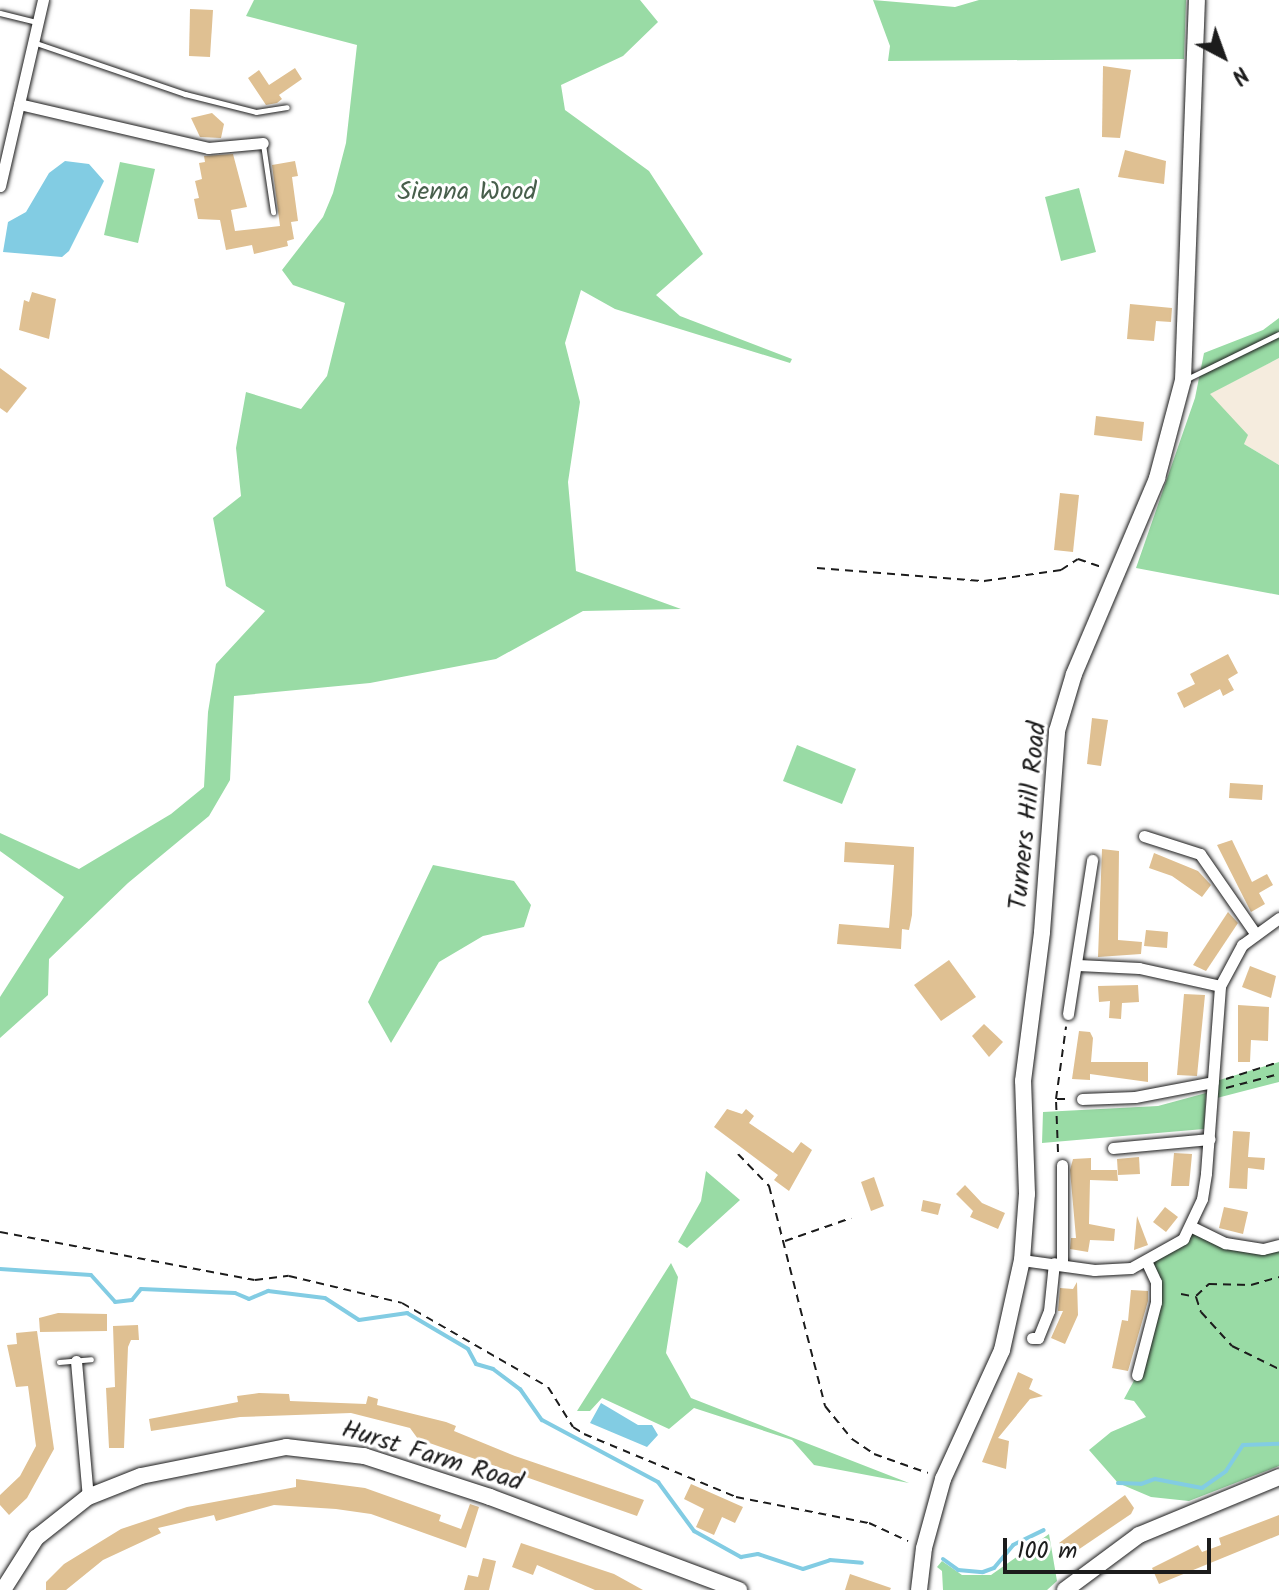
<!DOCTYPE html>
<html>
<head>
<meta charset="utf-8">
<style>
  body { margin:0 }
  #map { position:relative; width:1279px; height:1590px; overflow:hidden; background:#fff; font-family:Kalam,sans-serif }
  div>[style] { position:absolute }
  .built>* { inset:0; background:#f5ecde }
  .green>* { inset:0; background:#99dba5 }
  .water>* { inset:0; background:#82cce3 }
  .stream>* { height:4px; margin:-2px; padding:0 2px; transform-origin:2px; border-radius:2px; background:#82cce3 }
  .building>* { inset:0; background:#dfc092 }
  .path>* { height:2px; margin-top:-1px; transform-origin:0; background:repeating-linear-gradient(90deg,#1c1c1c 0 8px,transparent 0 14px) }
  .roads { filter:drop-shadow(0 0 2px #1c1c1c) drop-shadow(0 0 2px #1c1c1c) }
  .lane>* { height:5px; margin:-2.5px; padding:0 2.5px; transform-origin:2.5px; border-radius:2.5px; background:#fff }
  .street>* { height:11px; margin:-5.5px; padding:0 5.5px; transform-origin:5.5px; border-radius:5.5px; background:#fff }
  .secondary>* { height:16px; margin:-8px; padding:0 8px; transform-origin:8px; border-radius:8px; background:#fff }
  span { translate:-50% -50%; white-space:nowrap; text-align:center; line-height:1.15; -webkit-text-stroke:6px #fff; paint-order:stroke }
  .park-label { font-size:26px; color:#485f4c }
  .street-label { font-size:26px; color:#1c1c1c }
  .north { position:absolute; left:1183px; top:16px; width:80px; height:80px; -webkit-text-stroke:6px #fff; paint-order:stroke; rotate:139deg; font-size:22px; font-weight:700; line-height:32px; text-align:center; color:#1c1c1c }
  .north::after { content:''; display:block; margin:auto; width:28px; height:36px; background:#1c1c1c; clip-path:polygon(50% 0,100% 100%,50% 72%,0 100%) }
  .scale { position:absolute; left:1003px; top:1538px; width:208px; height:36px; box-sizing:border-box; border:4px solid #1c1c1c; border-top:0; padding-left:10px; font-size:24px; line-height:28px; white-space:nowrap; color:#1c1c1c; -webkit-text-stroke:6px #fff; paint-order:stroke }
</style>
</head>
<body>
<div id="map">
  <div class="built">
    <div style="clip-path:polygon(1279px 358px,1279px 465px,1244px 444px,1209px 394px)"></div>
  </div>
  <div class="green">
    <div style="clip-path:polygon(254px 0,640px 0,658px 22px,623px 56px,561px 85px,565px 110px,649px 171px,703px 254px,656px 295px,680px 316px,792px 359px,790px 363px,615px 309px,581px 290px,565px 343px,580px 402px,568px 482px,576px 571px,681px 609px,583px 611px,496px 659px,370px 683px,234px 696px,230px 780px,209px 816px,128px 883px,49px 959px,48px 995px,0 1038px,0 997px,64px 897px,0 851px,0 833px,79px 869px,171px 814px,204px 787px,208px 712px,216px 664px,265px 611px,226px 586px,213px 518px,241px 496px,236px 448px,246px 392px,301px 409px,327px 376px,345px 303px,293px 285px,282px 270px,323px 217px,333px 193px,346px 143px,357px 45px,246px 16px)"></div>
    <div style="clip-path:polygon(873px 0,955px 7px,979px 0,1186px 0,1184px 59px,888px 61px,890px 46px)"></div>
    <div style="clip-path:polygon(120px 162px,155px 169px,138px 243px,104px 235px)"></div>
    <div style="clip-path:polygon(1079px 188px,1096px 252px,1061px 261px,1045px 197px)"></div>
    <div style="clip-path:polygon(1279px 318px,1279px 358px,1210px 394px,1248px 435px,1244px 444px,1279px 465px,1279px 595px,1136px 568px,1195px 398px,1204px 353px,1263px 330px)"></div>
    <div style="clip-path:polygon(797px 745px,856px 769px,842px 804px,783px 781px)"></div>
    <div style="clip-path:polygon(433px 865px,514px 881px,531px 905px,524px 927px,483px 936px,439px 962px,391px 1043px,368px 1002px)"></div>
    <div style="clip-path:polygon(1279px 1062px,1279px 1082px,1213px 1099px,1213px 1082px)"></div>
    <div style="clip-path:polygon(1206px 1093px,1204px 1129px,1042px 1143px,1043px 1112px,1158px 1106px)"></div>
    <div style="clip-path:polygon(706px 1171px,740px 1200px,687px 1248px,678px 1242px,701px 1201px)"></div>
    <div style="clip-path:polygon(1192px 1227px,1225px 1243px,1279px 1245px,1279px 1466px,1189px 1501px,1151px 1497px,1118px 1483px,1089px 1450px,1111px 1432px,1146px 1417px,1134px 1401px,1124px 1399px,1137px 1375px,1156px 1302px,1147px 1263px)"></div>
    <div style="clip-path:polygon(671px 1263px,678px 1277px,666px 1353px,691px 1398px,909px 1483px,814px 1465px,792px 1440px,694px 1408px,669px 1429px,602px 1398px,590px 1411px,577px 1411px)"></div>
    <div style="clip-path:polygon(1049px 1534px,1057px 1581px,1047px 1590px,943px 1590px,942px 1571px,937px 1567px,942px 1561px,962px 1575px,991px 1575px)"></div>
  </div>
  <div class="water">
    <div style="clip-path:polygon(65px 161px,89px 164px,104px 181px,69px 251px,62px 257px,3px 252px,8px 222px,26px 212px,49px 173px)"></div>
    <div style="clip-path:polygon(601px 1403px,638px 1425px,652px 1425px,658px 1435px,647px 1447px,590px 1423px)"></div>
  </div>
  <div class="stream">
    <div style="left:0;top:1269px;width:91px;rotate:3.8deg"></div>
    <div style="left:91px;top:1275px;width:36px;rotate:48deg"></div>
    <div style="left:115px;top:1302px;width:17px;rotate:-7deg"></div>
    <div style="left:132px;top:1300px;width:14px;rotate:-51deg"></div>
    <div style="left:141px;top:1289px;width:94px;rotate:2.4deg"></div>
    <div style="left:235px;top:1293px;width:15px;rotate:23deg"></div>
    <div style="left:249px;top:1299px;width:21px;rotate:-23deg"></div>
    <div style="left:268px;top:1291px;width:57px;rotate:7deg"></div>
    <div style="left:325px;top:1298px;width:40px;rotate:32.9deg"></div>
    <div style="left:359px;top:1320px;width:49px;rotate:-8.3deg"></div>
    <div style="left:407px;top:1313px;width:71px;rotate:30.5deg"></div>
    <div style="left:468px;top:1349px;width:17px;rotate:62deg"></div>
    <div style="left:476px;top:1364px;width:18px;rotate:16deg"></div>
    <div style="left:493px;top:1369px;width:34px;rotate:37deg"></div>
    <div style="left:520px;top:1389px;width:38px;rotate:55deg"></div>
    <div style="left:542px;top:1420px;width:132px;rotate:28.1deg"></div>
    <div style="left:658px;top:1482px;width:61px;rotate:53.7deg"></div>
    <div style="left:694px;top:1531px;width:54px;rotate:29deg"></div>
    <div style="left:741px;top:1557px;width:17px;rotate:-10deg"></div>
    <div style="left:758px;top:1554px;width:47px;rotate:18.4deg"></div>
    <div style="left:803px;top:1569px;width:28px;rotate:-18deg"></div>
    <div style="left:830px;top:1560px;width:32px;rotate:5deg"></div>
    <div style="left:1118px;top:1483px;width:23px;rotate:2deg"></div>
    <div style="left:1141px;top:1484px;width:15px;rotate:-20deg"></div>
    <div style="left:1155px;top:1479px;width:48px;rotate:10.8deg"></div>
    <div style="left:1202px;top:1488px;width:29px;rotate:-35deg"></div>
    <div style="left:1226px;top:1471px;width:31px;rotate:-57deg"></div>
    <div style="left:1243px;top:1445px;width:36px;rotate:-2deg"></div>
    <div style="left:943px;top:1559px;width:19px;rotate:36deg"></div>
    <div style="left:958px;top:1570px;width:25px;rotate:5deg"></div>
    <div style="left:983px;top:1572px;width:12px;rotate:-20deg"></div>
    <div style="left:994px;top:1568px;width:30px;rotate:-50deg"></div>
    <div style="left:1013px;top:1545px;width:34px;rotate:-26deg"></div>
  </div>
  <div class="building">
    <div style="clip-path:polygon(190px 9px,213px 10px,210px 57px,189px 56px)"></div>
    <div style="clip-path:polygon(1103px 66px,1131px 70px,1120px 138px,1102px 137px)"></div>
    <div style="clip-path:polygon(295px 68px,302px 79px,279px 95px,282px 99px,277px 103px,266px 105px,248px 78px,259px 70px,269px 85px)"></div>
    <div style="clip-path:polygon(212px 113px,224px 124px,221px 138px,200px 137px,191px 118px)"></div>
    <div style="clip-path:polygon(1125px 150px,1166px 161px,1164px 184px,1118px 177px)"></div>
    <div style="clip-path:polygon(233px 154px,247px 207px,231px 210px,235px 231px,280px 226px,272px 165px,295px 161px,298px 176px,292px 177px,298px 221px,291px 222px,294px 239px,287px 241px,288px 246px,254px 254px,252px 245px,226px 250px,220px 220px,198px 219px,194px 199px,199px 198px,195px 181px,202px 179px,199px 163px,205px 162px,204px 156px)"></div>
    <div style="clip-path:polygon(32px 292px,56px 299px,49px 339px,19px 330px,24px 300px,29px 302px)"></div>
    <div style="clip-path:polygon(1130px 304px,1172px 308px,1171px 322px,1156px 321px,1154px 341px,1127px 339px)"></div>
    <div style="clip-path:polygon(0 368px,27px 388px,7px 413px,0 408px)"></div>
    <div style="clip-path:polygon(1096px 416px,1144px 422px,1142px 441px,1094px 435px)"></div>
    <div style="clip-path:polygon(1060px 493px,1079px 495px,1073px 552px,1054px 550px)"></div>
    <div style="clip-path:polygon(1228px 654px,1238px 673px,1228px 679px,1234px 690px,1223px 696px,1220px 689px,1184px 708px,1177px 693px,1195px 684px,1190px 674px)"></div>
    <div style="clip-path:polygon(1092px 718px,1108px 720px,1101px 766px,1087px 764px)"></div>
    <div style="clip-path:polygon(1230px 783px,1263px 785px,1262px 800px,1229px 798px)"></div>
    <div style="clip-path:polygon(1232px 840px,1252px 882px,1267px 874px,1273px 885px,1259px 893px,1265px 904px,1251px 912px,1217px 845px)"></div>
    <div style="clip-path:polygon(845px 842px,914px 847px,912px 915px,909px 930px,902px 929px,901px 949px,837px 944px,839px 924px,889px 928px,892px 894px,894px 865px,844px 862px)"></div>
    <div style="clip-path:polygon(1102px 849px,1119px 851px,1118px 940px,1142px 942px,1141px 954px,1098px 957px)"></div>
    <div style="clip-path:polygon(1154px 853px,1198px 871px,1211px 885px,1202px 897px,1172px 876px,1149px 868px)"></div>
    <div style="clip-path:polygon(1228px 912px,1238px 923px,1206px 971px,1193px 965px)"></div>
    <div style="clip-path:polygon(1146px 930px,1168px 932px,1167px 948px,1144px 946px)"></div>
    <div style="clip-path:polygon(949px 960px,976px 997px,941px 1021px,914px 985px)"></div>
    <div style="clip-path:polygon(1250px 966px,1276px 976px,1271px 998px,1242px 987px)"></div>
    <div style="clip-path:polygon(1138px 985px,1139px 1002px,1122px 1003px,1121px 1019px,1109px 1018px,1110px 1001px,1099px 1002px,1098px 986px)"></div>
    <div style="clip-path:polygon(1184px 994px,1205px 995px,1197px 1076px,1177px 1075px)"></div>
    <div style="clip-path:polygon(1238px 1005px,1269px 1007px,1268px 1041px,1251px 1040px,1250px 1062px,1238px 1062px)"></div>
    <div style="clip-path:polygon(984px 1024px,1003px 1042px,989px 1057px,972px 1036px)"></div>
    <div style="clip-path:polygon(1079px 1031px,1090px 1032px,1093px 1038px,1091px 1062px,1148px 1062px,1148px 1082px,1090px 1074px,1090px 1080px,1072px 1079px)"></div>
    <div style="clip-path:polygon(727px 1109px,742px 1114px,746px 1109px,754px 1116px,749px 1123px,793px 1153px,801px 1142px,812px 1150px,789px 1191px,774px 1180px,778px 1175px,714px 1127px)"></div>
    <div style="clip-path:polygon(1233px 1131px,1250px 1132px,1248px 1157px,1265px 1158px,1264px 1170px,1248px 1168px,1247px 1189px,1229px 1188px)"></div>
    <div style="clip-path:polygon(1174px 1153px,1192px 1154px,1189px 1186px,1171px 1186px)"></div>
    <div style="clip-path:polygon(1139px 1157px,1140px 1174px,1118px 1175px,1117px 1159px)"></div>
    <div style="clip-path:polygon(1091px 1158px,1091px 1170px,1117px 1170px,1118px 1181px,1090px 1180px,1089px 1224px,1115px 1229px,1114px 1241px,1090px 1240px,1088px 1252px,1070px 1249px,1071px 1238px,1076px 1238px,1070px 1170px,1073px 1159px)"></div>
    <div style="clip-path:polygon(874px 1177px,884px 1206px,871px 1211px,861px 1182px)"></div>
    <div style="clip-path:polygon(965px 1185px,982px 1203px,1005px 1213px,998px 1229px,970px 1217px,973px 1211px,956px 1194px)"></div>
    <div style="clip-path:polygon(923px 1200px,941px 1204px,938px 1215px,921px 1211px)"></div>
    <div style="clip-path:polygon(1165px 1207px,1178px 1217px,1166px 1232px,1153px 1222px)"></div>
    <div style="clip-path:polygon(1224px 1207px,1248px 1212px,1243px 1234px,1219px 1228px)"></div>
    <div style="clip-path:polygon(1137px 1216px,1148px 1245px,1134px 1250px)"></div>
    <div style="clip-path:polygon(1077px 1282px,1078px 1315px,1065px 1344px,1051px 1338px,1063px 1311px,1058px 1311px,1060px 1288px,1073px 1289px)"></div>
    <div style="clip-path:polygon(1131px 1290px,1148px 1291px,1148px 1301px,1128px 1371px,1112px 1368px,1122px 1320px,1128px 1321px)"></div>
    <div style="clip-path:polygon(58px 1313px,107px 1314px,107px 1331px,40px 1332px,39px 1318px)"></div>
    <div style="clip-path:polygon(138px 1325px,139px 1340px,131px 1340px,128px 1347px,124px 1448px,109px 1448px,106px 1388px,115px 1387px,113px 1326px)"></div>
    <div style="clip-path:polygon(37px 1331px,54px 1449px,27px 1498px,9px 1515px,0 1505px,0 1495px,20px 1476px,36px 1446px,28px 1386px,16px 1387px,7px 1345px,17px 1344px,16px 1333px)"></div>
    <div style="clip-path:polygon(1018px 1372px,1033px 1379px,1029px 1389px,1043px 1396px,1030px 1399px,998px 1438px,1009px 1441px,1006px 1469px,982px 1462px)"></div>
    <div style="clip-path:polygon(259px 1393px,289px 1394px,290px 1401px,366px 1404px,368px 1396px,378px 1399px,377px 1405px,446px 1422px,456px 1426px,454px 1431px,515px 1456px,644px 1500px,637px 1516px,418px 1439px,410px 1428px,351px 1413px,240px 1417px,151px 1431px,149px 1419px,238px 1402px,237px 1396px)"></div>
    <div style="clip-path:polygon(296px 1479px,365px 1488px,441px 1515px,439px 1521px,461px 1529px,470px 1504px,479px 1507px,466px 1548px,371px 1514px,336px 1509px,274px 1505px,216px 1521px,214px 1515px,158px 1528px,161px 1533px,103px 1560px,66px 1590px,46px 1590px,46px 1582px,64px 1564px,121px 1529px,187px 1507px,296px 1487px)"></div>
    <div style="clip-path:polygon(691px 1484px,743px 1507px,735px 1523px,722px 1517px,714px 1535px,696px 1527px,704px 1509px,684px 1499px)"></div>
    <div style="clip-path:polygon(1125px 1495px,1134px 1508px,1131px 1514px,1069px 1556px,1059px 1543px)"></div>
    <div style="clip-path:polygon(1279px 1515px,1279px 1535px,1159px 1584px,1152px 1568px,1198px 1545px,1202px 1552px,1221px 1545px,1219px 1538px)"></div>
    <div style="clip-path:polygon(521px 1543px,614px 1574px,643px 1590px,595px 1590px,537px 1565px,533px 1575px,512px 1567px)"></div>
    <div style="clip-path:polygon(483px 1558px,496px 1561px,489px 1590px,464px 1590px,468px 1575px,478px 1577px)"></div>
    <div style="clip-path:polygon(850px 1574px,891px 1588px,890px 1590px,845px 1590px)"></div>
  </div>
  <div class="path">
    <div style="left:817px;top:568px;width:168px;rotate:4.5deg"></div>
    <div style="left:984px;top:581px;width:78px;rotate:-8.1deg"></div>
    <div style="left:1061px;top:570px;width:20px;rotate:-33deg"></div>
    <div style="left:1078px;top:559px;width:24px;rotate:19deg"></div>
    <div style="left:1226px;top:1079px;width:56px;rotate:-17.8deg"></div>
    <div style="left:1226px;top:1088px;width:55px;rotate:-14.8deg"></div>
    <div style="left:1057px;top:1099px;width:14px"></div>
    <div style="left:1058px;top:1152px;width:53px;rotate:-92.2deg"></div>
    <div style="left:1056px;top:1099px;width:73px;rotate:-82.1deg"></div>
    <div style="left:738px;top:1154px;width:45px;rotate:45.9deg"></div>
    <div style="left:769px;top:1186px;width:227px;rotate:75.7deg"></div>
    <div style="left:825px;top:1406px;width:43px;rotate:50.7deg"></div>
    <div style="left:852px;top:1439px;width:27px;rotate:34deg"></div>
    <div style="left:874px;top:1454px;width:57px;rotate:19.4deg"></div>
    <div style="left:0;top:1232px;width:259px;rotate:10.7deg"></div>
    <div style="left:255px;top:1280px;width:34px;rotate:-7deg"></div>
    <div style="left:289px;top:1276px;width:116px;rotate:13.4deg"></div>
    <div style="left:402px;top:1303px;width:168px;rotate:29.9deg"></div>
    <div style="left:548px;top:1387px;width:47px;rotate:58deg"></div>
    <div style="left:573px;top:1427px;width:13px;rotate:32deg"></div>
    <div style="left:584px;top:1434px;width:165px;rotate:22.5deg"></div>
    <div style="left:736px;top:1497px;width:136px;rotate:11.1deg"></div>
    <div style="left:869px;top:1523px;width:43px;rotate:24.8deg"></div>
    <div style="left:785px;top:1241px;width:70px;rotate:-19.2deg"></div>
    <div style="left:1181px;top:1294px;width:15px;rotate:11deg"></div>
    <div style="left:1196px;top:1297px;width:16px;rotate:72deg"></div>
    <div style="left:1201px;top:1312px;width:46px;rotate:47.6deg"></div>
    <div style="left:1232px;top:1346px;width:52px;rotate:26.1deg"></div>
    <div style="left:1196px;top:1296px;width:18px;rotate:-43deg"></div>
    <div style="left:1209px;top:1284px;width:42px;rotate:1.4deg"></div>
    <div style="left:1251px;top:1285px;width:29px;rotate:-16deg"></div>
  </div>
  <div class="roads">
    <div class="lane">
      <div style="left:0;top:13px;width:38px;rotate:14deg"></div>
      <div style="left:33px;top:42px;width:161px;rotate:18.9deg"></div>
      <div style="left:185px;top:94px;width:73px;rotate:14.2deg"></div>
      <div style="left:256px;top:112px;width:31px;rotate:-9deg"></div>
      <div style="left:263px;top:144px;width:69px;rotate:81.6deg"></div>
      <div style="left:1187px;top:379px;width:102px;rotate:-26.1deg"></div>
      <div style="left:59px;top:1362px;width:32px;rotate:-5deg"></div>
    </div>
    <div class="street">
      <div style="left:19px;top:104px;width:194px;rotate:13.1deg"></div>
      <div style="left:208px;top:148px;width:55px;rotate:-5.2deg"></div>
      <div style="left:0;top:186px;width:191px;rotate:-77deg"></div>
      <div style="left:1144px;top:836px;width:59px;rotate:17.8deg"></div>
      <div style="left:1200px;top:854px;width:96px;rotate:55.2deg"></div>
      <div style="left:1078px;top:965px;width:61px;rotate:2.8deg"></div>
      <div style="left:1139px;top:968px;width:83px;rotate:12.5deg"></div>
      <div style="left:1068px;top:1014px;width:156px;rotate:-81.1deg"></div>
      <div style="left:1082px;top:1099px;width:53px;rotate:-2.2deg"></div>
      <div style="left:1135px;top:1097px;width:79px;rotate:-10.9deg"></div>
      <div style="left:1113px;top:1148px;width:97px;rotate:-5.3deg"></div>
      <div style="left:1062px;top:1165px;width:98px;rotate:90deg"></div>
      <div style="left:1192px;top:1227px;width:37px;rotate:26deg"></div>
      <div style="left:1225px;top:1243px;width:38px;rotate:9deg"></div>
      <div style="left:1263px;top:1249px;width:16px;rotate:-14deg"></div>
      <div style="left:1022px;top:1260px;width:73px;rotate:7.9deg"></div>
      <div style="left:1094px;top:1270px;width:37px;rotate:-3deg"></div>
      <div style="left:1131px;top:1268px;width:60px;rotate:-29.1deg"></div>
      <div style="left:1183px;top:1239px;width:44px;rotate:-64.6deg"></div>
      <div style="left:1202px;top:1199px;width:26px;rotate:-81deg"></div>
      <div style="left:1206px;top:1173px;width:188px;rotate:-85.7deg"></div>
      <div style="left:1220px;top:986px;width:47px;rotate:-61.8deg"></div>
      <div style="left:1242px;top:945px;width:46px;rotate:-36.1deg"></div>
      <div style="left:1032px;top:1338px;width:6px"></div>
      <div style="left:1038px;top:1338px;width:29px;rotate:-68deg"></div>
      <div style="left:1049px;top:1311px;width:48px;rotate:-84.1deg"></div>
      <div style="left:76px;top:1361px;width:137px;rotate:85deg"></div>
      <div style="left:1137px;top:1375px;width:75px;rotate:-75.4deg"></div>
      <div style="left:1156px;top:1302px;width:20px;rotate:-90deg"></div>
      <div style="left:1156px;top:1282px;width:21px;rotate:-115deg"></div>
    </div>
    <div class="secondary">
      <div style="left:3px;top:1590px;width:62px;rotate:-57.6deg"></div>
      <div style="left:36px;top:1538px;width:66px;rotate:-38.3deg"></div>
      <div style="left:88px;top:1497px;width:57px;rotate:-21.6deg"></div>
      <div style="left:141px;top:1476px;width:148px;rotate:-11.3deg"></div>
      <div style="left:286px;top:1447px;width:79px;rotate:6.6deg"></div>
      <div style="left:364px;top:1456px;width:133px;rotate:18deg"></div>
      <div style="left:490px;top:1497px;width:266px;rotate:20.5deg"></div>
      <div style="left:919px;top:1590px;width:42px;rotate:-83.2deg"></div>
      <div style="left:924px;top:1548px;width:72px;rotate:-74.6deg"></div>
      <div style="left:943px;top:1479px;width:142px;rotate:-65.4deg"></div>
      <div style="left:1002px;top:1350px;width:92px;rotate:-77.5deg"></div>
      <div style="left:1022px;top:1260px;width:66px;rotate:-85.7deg"></div>
      <div style="left:1027px;top:1194px;width:113px;rotate:-92deg"></div>
      <div style="left:1023px;top:1081px;width:150px;rotate:-82.7deg"></div>
      <div style="left:1042px;top:932px;width:202px;rotate:-85.7deg"></div>
      <div style="left:1057px;top:731px;width:59px;rotate:-73.4deg"></div>
      <div style="left:1074px;top:674px;width:213px;rotate:-67deg"></div>
      <div style="left:1157px;top:478px;width:101px;rotate:-75.1deg"></div>
      <div style="left:1183px;top:380px;width:380px;rotate:-87.9deg"></div>
      <div style="left:1065px;top:1590px;width:92px;rotate:-36.6deg"></div>
      <div style="left:1139px;top:1535px;width:152px;rotate:-22.5deg"></div>
    </div>
  </div>
  <div class="park-label">
    <span style="left:467px;top:193px">Sienna Wood</span>
  </div>
  <div class="street-label">
    <span style="left:1029px;top:816px;rotate:-84deg">Turners Hill Road</span>
    <span style="left:432px;top:1457px;rotate:17deg">Hurst Farm Road</span>
  </div>
  <div class="north">N</div>
  <div class="scale">100 m</div>
</div>
</body>
</html>
